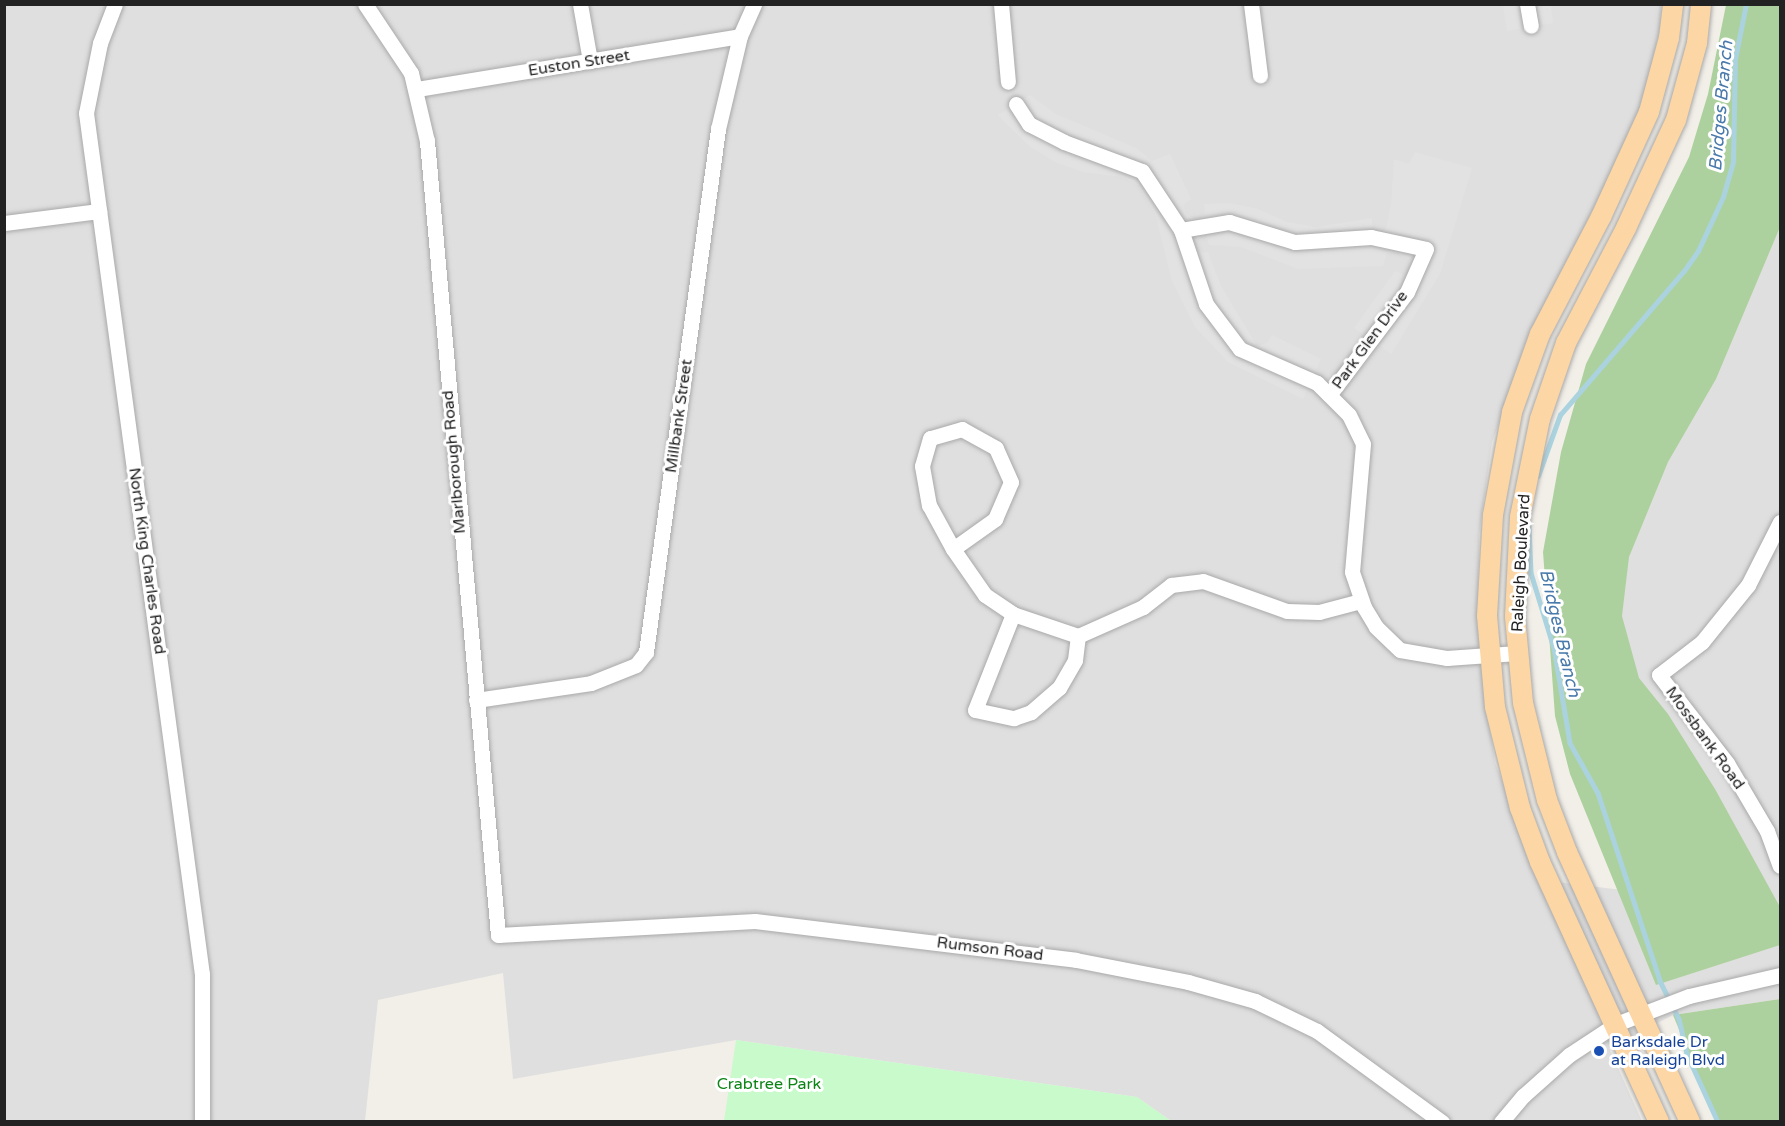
<!DOCTYPE html>
<html>
<head>
<meta charset="utf-8">
<style>
  body { margin:0 }
  #map { position:relative; width:1785px; height:1126px; overflow:hidden; background:#f2efe9; font-family:"Varela Round",sans-serif }
  div>[style] { position:absolute }
  .residential>* { inset:0; background:#e0dfdf }
  .forest>* { inset:0; background:#add19e }
  .park>* { inset:0; background:#c8facc }
  .parking>* { inset:0; background:#e2e2e2 }
  .stream>* { height:4.5px; margin:-2.25px; padding:0 2.25px; transform-origin:2.25px; border-radius:2.25px; background:#aad3df }
  .roads { filter:drop-shadow(0 0 2px #a9a9a9) drop-shadow(0 0 2px #a9a9a9) }
  .minor>* { height:15px; margin:-7.5px; padding:0 7.5px; transform-origin:7.5px; border-radius:7.5px; background:#fff }
  .major>* { height:20px; margin:-10px; padding:0 10px; transform-origin:10px; border-radius:10px; background:#fcd6a4 }
  .dots>* { width:16px; height:16px; translate:-50% -50%; box-sizing:border-box; border:3px solid #fff; border-radius:50% }
  span { translate:-50% -50%; white-space:nowrap; text-align:center; line-height:1.15; -webkit-text-stroke:6px #fff; paint-order:stroke }
  .street-label { font-size:16px; color:#222 }
  .transit-label { font-size:16px; color:#164399 }
  .left { translate:0 -50%; text-align:left }
  .park-label { font-size:16px; color:#0c8416 }
  .water-label { font-size:18px; color:#4a7aab; font-style:italic }
  .frame { position:absolute; inset:0; border:6px solid #222; pointer-events:none }
</style>
</head>
<body>
<div id="map">
  <div class="residential">
    <div style="clip-path:polygon(5px 5px,1661px 5px,1660px 27px,1647px 88px,1631px 136px,1535px 323px,1492px 442px,1479px 535px,1478px 612px,1485px 696px,1495px 763px,1541px 880px,1630px 891px,1570px 743px,1780px 5px,1780px 999px,1673px 1015px,1609px 1048px,1642px 1121px,1171px 1121px,1137px 1097px,736px 1040px,513px 1079px,503px 973px,378px 1000px,365px 1121px,5px 1122px)"></div>
  </div>
  <div class="forest">
    <div style="clip-path:polygon(1726px 5px,1780px 5px,1780px 227px,1716px 379px,1668px 462px,1629px 557px,1622px 616px,1639px 678px,1668px 714px,1715px 789px,1780px 907px,1780px 945px,1656px 985px,1570px 774px,1555px 716px,1543px 552px,1561px 452px,1586px 364px,1689px 157px,1708px 94px)"></div>
    <div style="clip-path:polygon(1780px 999px,1780px 1121px,1717px 1121px,1673px 1015px)"></div>
  </div>
  <div class="park">
    <div style="clip-path:polygon(736px 1040px,1137px 1097px,1171px 1121px,724px 1121px)"></div>
  </div>
  <div class="parking">
    <div style="clip-path:polygon(1503px 5px,1551px 5px,1553px 23px,1507px 31px)"></div>
    <div style="clip-path:polygon(1030px 95px,1056px 114px,1136px 148px,1152px 161px,1170px 154px,1191px 199px,1183px 205px,1186px 214px,1197px 221px,1205px 214px,1204px 204px,1229px 203px,1258px 209px,1287px 222px,1316px 227px,1372px 218px,1372px 230px,1380px 233px,1386px 229px,1391px 205px,1394px 159px,1409px 164px,1415px 152px,1472px 168px,1440px 274px,1391px 354px,1354px 328px,1395px 271px,1405px 275px,1409px 272px,1409px 259px,1397px 253px,1387px 253px,1383px 266px,1298px 269px,1241px 247px,1209px 245px,1206px 234px,1198px 239px,1194px 245px,1196px 253px,1208px 252px,1221px 286px,1257px 346px,1267px 343px,1272px 335px,1321px 359px,1303px 399px,1228px 362px,1195px 327px,1172px 281px,1156px 217px,1138px 185px,1121px 177px,1083px 172px,1055px 162px,1029px 146px,998px 115px)"></div>
  </div>
  <div class="stream">
    <div style="left:1538px;top:476px;width:65px;rotate:-70.2deg"></div>
    <div style="left:1560px;top:415px;width:190px;rotate:-49.3deg"></div>
    <div style="left:1684px;top:271px;width:24px;rotate:-55deg"></div>
    <div style="left:1698px;top:251px;width:60px;rotate:-65.2deg"></div>
    <div style="left:1723px;top:197px;width:37px;rotate:-74deg"></div>
    <div style="left:1733px;top:161px;width:102px;rotate:-88.9deg"></div>
    <div style="left:1735px;top:59px;width:56px;rotate:-78.7deg"></div>
    <div style="left:1529px;top:525px;width:48px;rotate:87.6deg"></div>
    <div style="left:1531px;top:573px;width:78px;rotate:73deg"></div>
    <div style="left:1554px;top:648px;width:96px;rotate:80.4deg"></div>
    <div style="left:1570px;top:743px;width:57px;rotate:60.8deg"></div>
    <div style="left:1598px;top:793px;width:198px;rotate:71.7deg"></div>
    <div style="left:1660px;top:981px;width:42px;rotate:63.4deg"></div>
    <div style="left:1679px;top:1019px;width:36px;rotate:77deg"></div>
    <div style="left:1687px;top:1054px;width:75px;rotate:65.5deg"></div>
  </div>
  <div class="roads">
    <div class="minor">
      <div style="left:115px;top:4px;width:42px;rotate:111deg"></div>
      <div style="left:100px;top:43px;width:71px;rotate:101.3deg"></div>
      <div style="left:86px;top:113px;width:869px;rotate:82.33deg"></div>
      <div style="left:202px;top:974px;width:148px;rotate:90deg"></div>
      <div style="left:365px;top:4px;width:83px;rotate:56.3deg"></div>
      <div style="left:411px;top:73px;width:70px;rotate:76.8deg"></div>
      <div style="left:427px;top:141px;width:797px;rotate:84.89deg"></div>
      <div style="left:498px;top:935px;width:257px;rotate:-3.1deg"></div>
      <div style="left:755px;top:921px;width:323px;rotate:6.9deg"></div>
      <div style="left:1076px;top:960px;width:114px;rotate:11.1deg"></div>
      <div style="left:1188px;top:982px;width:70px;rotate:15.8deg"></div>
      <div style="left:1255px;top:1001px;width:69px;rotate:25.8deg"></div>
      <div style="left:1317px;top:1031px;width:155px;rotate:36.1deg"></div>
      <div style="left:580px;top:4px;width:58px;rotate:80deg"></div>
      <div style="left:1001px;top:4px;width:78px;rotate:84.9deg"></div>
      <div style="left:1251px;top:4px;width:72px;rotate:82.8deg"></div>
      <div style="left:1527px;top:4px;width:22px;rotate:80deg"></div>
      <div style="left:417px;top:89px;width:327px;rotate:-9.3deg"></div>
      <div style="left:1016px;top:104px;width:24px;rotate:57deg"></div>
      <div style="left:1029px;top:124px;width:39px;rotate:27deg"></div>
      <div style="left:1064px;top:142px;width:83px;rotate:20.4deg"></div>
      <div style="left:1142px;top:171px;width:71px;rotate:56.5deg"></div>
      <div style="left:1181px;top:230px;width:78px;rotate:71.3deg"></div>
      <div style="left:1206px;top:304px;width:56px;rotate:52.9deg"></div>
      <div style="left:1240px;top:349px;width:84px;rotate:23.8deg"></div>
      <div style="left:1317px;top:383px;width:45px;rotate:45deg"></div>
      <div style="left:1349px;top:415px;width:32px;rotate:64deg"></div>
      <div style="left:1363px;top:444px;width:128px;rotate:94.9deg"></div>
      <div style="left:1352px;top:572px;width:37px;rotate:71deg"></div>
      <div style="left:1364px;top:607px;width:23px;rotate:59deg"></div>
      <div style="left:1376px;top:627px;width:33px;rotate:44deg"></div>
      <div style="left:1400px;top:650px;width:48px;rotate:9.7deg"></div>
      <div style="left:1447px;top:658px;width:70px;rotate:-4.1deg"></div>
      <div style="left:4px;top:223px;width:96px;rotate:-7.2deg"></div>
      <div style="left:1181px;top:230px;width:49px;rotate:-9.5deg"></div>
      <div style="left:1229px;top:222px;width:69px;rotate:16.9deg"></div>
      <div style="left:1295px;top:242px;width:76px;rotate:-3.8deg"></div>
      <div style="left:1371px;top:237px;width:56px;rotate:12.3deg"></div>
      <div style="left:1426px;top:249px;width:47px;rotate:113.8deg"></div>
      <div style="left:1407px;top:292px;width:129px;rotate:127.1deg"></div>
      <div style="left:1780px;top:522px;width:71px;rotate:116.9deg"></div>
      <div style="left:1748px;top:585px;width:73px;rotate:128.9deg"></div>
      <div style="left:1702px;top:642px;width:54px;rotate:142.5deg"></div>
      <div style="left:1659px;top:675px;width:111px;rotate:52.3deg"></div>
      <div style="left:1727px;top:763px;width:79px;rotate:59.5deg"></div>
      <div style="left:1767px;top:831px;width:37px;rotate:70deg"></div>
      <div style="left:953px;top:549px;width:52px;rotate:-35.5deg"></div>
      <div style="left:995px;top:519px;width:40px;rotate:-66.6deg"></div>
      <div style="left:1011px;top:482px;width:37px;rotate:-114deg"></div>
      <div style="left:996px;top:448px;width:39px;rotate:-151deg"></div>
      <div style="left:962px;top:429px;width:33px;rotate:164deg"></div>
      <div style="left:930px;top:438px;width:29px;rotate:106deg"></div>
      <div style="left:922px;top:466px;width:40px;rotate:80deg"></div>
      <div style="left:929px;top:505px;width:50px;rotate:61.4deg"></div>
      <div style="left:953px;top:549px;width:56px;rotate:55.2deg"></div>
      <div style="left:985px;top:595px;width:34px;rotate:34deg"></div>
      <div style="left:1013px;top:614px;width:69px;rotate:18.7deg"></div>
      <div style="left:1078px;top:636px;width:71px;rotate:-24deg"></div>
      <div style="left:1143px;top:607px;width:36px;rotate:-38deg"></div>
      <div style="left:1171px;top:585px;width:32px;rotate:-7deg"></div>
      <div style="left:1203px;top:581px;width:89px;rotate:19.7deg"></div>
      <div style="left:1287px;top:611px;width:32px;rotate:2deg"></div>
      <div style="left:1319px;top:612px;width:43px;rotate:-14.7deg"></div>
      <div style="left:1013px;top:614px;width:103px;rotate:111.6deg"></div>
      <div style="left:975px;top:710px;width:40px;rotate:12deg"></div>
      <div style="left:1014px;top:718px;width:18px;rotate:-19deg"></div>
      <div style="left:1031px;top:712px;width:37px;rotate:-41deg"></div>
      <div style="left:1059px;top:688px;width:32px;rotate:-60deg"></div>
      <div style="left:1075px;top:660px;width:24px;rotate:-83deg"></div>
      <div style="left:476px;top:700px;width:116px;rotate:-8.4deg"></div>
      <div style="left:591px;top:683px;width:48px;rotate:-21.8deg"></div>
      <div style="left:636px;top:665px;width:16px;rotate:-52deg"></div>
      <div style="left:646px;top:652px;width:528px;rotate:-82.16deg"></div>
      <div style="left:718px;top:129px;width:96px;rotate:-76.7deg"></div>
      <div style="left:740px;top:36px;width:35px;rotate:-66deg"></div>
      <div style="left:1501px;top:1122px;width:34px;rotate:-50deg"></div>
      <div style="left:1523px;top:1096px;width:62px;rotate:-41.7deg"></div>
      <div style="left:1569px;top:1055px;width:56px;rotate:-33.4deg"></div>
      <div style="left:1616px;top:1024px;width:78px;rotate:-21deg"></div>
      <div style="left:1689px;top:996px;width:93px;rotate:-13deg"></div>
    </div>
    <div class="major">
      <div style="left:1659px;top:1122px;width:286px;rotate:-114.6deg"></div>
      <div style="left:1540px;top:862px;width:58px;rotate:-110.3deg"></div>
      <div style="left:1520px;top:808px;width:104px;rotate:-103.9deg"></div>
      <div style="left:1495px;top:707px;width:91px;rotate:-95deg"></div>
      <div style="left:1487px;top:616px;width:101px;rotate:-86.6deg"></div>
      <div style="left:1493px;top:515px;width:105px;rotate:-79.5deg"></div>
      <div style="left:1512px;top:412px;width:83px;rotate:-70.3deg"></div>
      <div style="left:1540px;top:334px;width:132px;rotate:-62.5deg"></div>
      <div style="left:1601px;top:217px;width:115px;rotate:-65.4deg"></div>
      <div style="left:1649px;top:112px;width:77px;rotate:-74.9deg"></div>
      <div style="left:1669px;top:38px;width:34px;rotate:-83deg"></div>
      <div style="left:1690px;top:1122px;width:297px;rotate:-114.5deg"></div>
      <div style="left:1567px;top:852px;width:56px;rotate:-111deg"></div>
      <div style="left:1547px;top:800px;width:100px;rotate:-103.9deg"></div>
      <div style="left:1523px;top:703px;width:87px;rotate:-95.3deg"></div>
      <div style="left:1515px;top:616px;width:99px;rotate:-87.1deg"></div>
      <div style="left:1520px;top:517px;width:100px;rotate:-78.5deg"></div>
      <div style="left:1540px;top:419px;width:80px;rotate:-71.1deg"></div>
      <div style="left:1566px;top:343px;width:130px;rotate:-62.4deg"></div>
      <div style="left:1626px;top:228px;width:119px;rotate:-65.2deg"></div>
      <div style="left:1676px;top:120px;width:80px;rotate:-74.7deg"></div>
      <div style="left:1697px;top:43px;width:39px;rotate:-84deg"></div>
    </div>
  </div>
  <div class="dots">
    <div style="left:1599px;top:1051px;background:#1a4fb4"></div>
  </div>
  <div class="street-label">
    <span style="left:579px;top:63px;rotate:-9deg">Euston Street</span>
    <span style="left:1370px;top:340px;rotate:-54deg">Park Glen Drive</span>
    <span style="left:679px;top:416px;rotate:-82deg">Millbank Street</span>
    <span style="left:454px;top:462px;rotate:-95deg">Marlborough Road</span>
    <span style="left:147px;top:561px;rotate:82deg">North King Charles Road</span>
    <span style="left:1521px;top:563px;rotate:-87deg">Raleigh Boulevard</span>
    <span style="left:1705px;top:738px;rotate:54deg">Mossbank Road</span>
    <span style="left:990px;top:949px;rotate:7deg">Rumson Road</span>
  </div>
  <div class="transit-label">
    <span class="left" style="left:1611px;top:1051px">Barksdale Dr<br>at Raleigh Blvd</span>
  </div>
  <div class="park-label">
    <span style="left:769px;top:1084px">Crabtree Park</span>
  </div>
  <div class="water-label">
    <span style="left:1721px;top:106px;rotate:-85deg">Bridges Branch</span>
    <span style="left:1560px;top:633px;rotate:77deg">Bridges Branch</span>
  </div>
  <div class="frame"></div>
</div>
</body>
</html>
